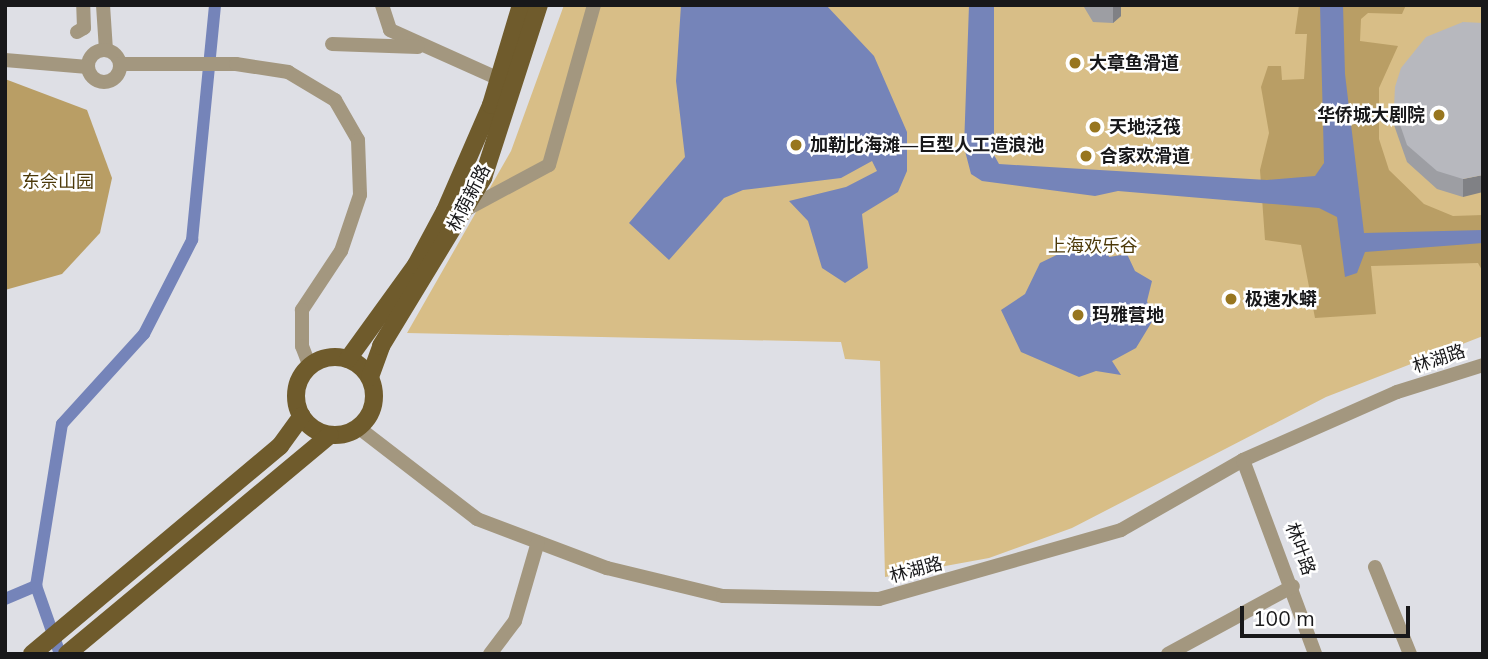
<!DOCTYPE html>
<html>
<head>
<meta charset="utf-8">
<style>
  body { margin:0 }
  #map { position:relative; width:1488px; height:659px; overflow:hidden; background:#dedfe5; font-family:Mulish,"Noto Sans SC",sans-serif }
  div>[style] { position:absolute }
  .green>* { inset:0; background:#d8be87 }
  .forest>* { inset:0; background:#b99e65 }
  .water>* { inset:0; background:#7584b9 }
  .canal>* { height:12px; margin:-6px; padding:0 6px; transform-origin:6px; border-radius:6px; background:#7584b9 }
  .minor>* { height:14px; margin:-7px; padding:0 7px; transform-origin:7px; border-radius:7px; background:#a3977f }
  .minor>.ring { margin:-7px; padding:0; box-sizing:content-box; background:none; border:14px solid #a3977f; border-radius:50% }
  .major>* { height:18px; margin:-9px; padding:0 9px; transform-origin:9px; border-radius:9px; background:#6f5b2c }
  .major>.ring { margin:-9px; padding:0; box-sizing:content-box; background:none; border:18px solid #6f5b2c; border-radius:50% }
  .wall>* { inset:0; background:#9d9ea3 }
  .shaded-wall>* { inset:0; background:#808185 }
  .building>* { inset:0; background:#b7b8be }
  .dots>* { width:19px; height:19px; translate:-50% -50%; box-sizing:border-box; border:4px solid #fff; border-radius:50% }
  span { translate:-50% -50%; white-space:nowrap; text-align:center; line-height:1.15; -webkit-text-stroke:5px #fff; paint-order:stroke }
  .poi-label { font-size:18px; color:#18181a; font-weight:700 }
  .left { translate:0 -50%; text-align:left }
  .right { translate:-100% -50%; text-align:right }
  .park-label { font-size:18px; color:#4d3a0a }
  .street-label { font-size:18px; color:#18181a }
  .frame { position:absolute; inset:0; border:7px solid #18181a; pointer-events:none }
  .scale { position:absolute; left:1240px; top:606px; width:170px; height:32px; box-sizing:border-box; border:4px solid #18181a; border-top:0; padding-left:9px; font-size:21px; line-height:24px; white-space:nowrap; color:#18181a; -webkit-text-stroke:5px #fff; paint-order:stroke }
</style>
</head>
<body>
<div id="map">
  <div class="green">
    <div style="clip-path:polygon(564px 5px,1483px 5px,1483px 336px,1326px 397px,1072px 528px,989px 558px,885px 577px,880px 361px,845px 359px,841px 342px,407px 333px,511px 151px)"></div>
  </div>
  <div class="forest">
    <div style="clip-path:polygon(1299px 5px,1406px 5px,1402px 14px,1368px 13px,1361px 19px,1360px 41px,1398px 46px,1379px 88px,1379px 139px,1389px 170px,1424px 204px,1453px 216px,1483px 215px,1483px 272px,1478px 263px,1371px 266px,1376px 314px,1315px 318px,1301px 245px,1265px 240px,1260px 170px,1269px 133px,1261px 87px,1268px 66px,1281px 66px,1282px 80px,1304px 79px,1307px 34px,1295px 34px)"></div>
    <div style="clip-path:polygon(5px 79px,87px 110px,112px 178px,100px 233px,62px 274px,5px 290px)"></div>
  </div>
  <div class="water">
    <div style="clip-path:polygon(681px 5px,826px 5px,874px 56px,907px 132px,907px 171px,898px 192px,862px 214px,868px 268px,845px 283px,822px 268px,808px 221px,789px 201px,846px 187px,877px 171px,872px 161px,841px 178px,743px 190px,724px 198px,669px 260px,629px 223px,685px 157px,676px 81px)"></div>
    <div style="clip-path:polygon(969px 5px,994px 5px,994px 155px,999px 164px,1267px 180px,1315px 176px,1324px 163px,1320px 5px,1343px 5px,1345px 74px,1364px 233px,1483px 230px,1483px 243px,1365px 252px,1357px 273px,1345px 277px,1337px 217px,1319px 208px,1118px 191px,1095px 196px,982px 181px,971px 174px,964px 147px)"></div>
    <div style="clip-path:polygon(1106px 245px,1109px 257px,1127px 254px,1135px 271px,1152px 281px,1147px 301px,1153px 320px,1136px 348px,1112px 361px,1121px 375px,1096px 371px,1079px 377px,1021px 352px,1001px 310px,1025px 294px,1040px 263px,1069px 249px)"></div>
  </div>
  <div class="canal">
    <div style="left:5px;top:599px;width:34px;rotate:-23deg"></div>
    <div style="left:60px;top:654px;width:72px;rotate:-109.4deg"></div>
    <div style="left:36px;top:586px;width:164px;rotate:-80.9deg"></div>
    <div style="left:62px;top:424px;width:122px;rotate:-47.7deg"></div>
    <div style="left:144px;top:334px;width:106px;rotate:-62.9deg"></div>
    <div style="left:192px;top:240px;width:236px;rotate:-84.4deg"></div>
  </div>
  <div class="minor">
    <div style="left:103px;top:5px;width:45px;rotate:86.2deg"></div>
    <div style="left:382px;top:5px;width:26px;rotate:72deg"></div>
    <div style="left:390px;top:30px;width:120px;rotate:24.2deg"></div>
    <div style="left:77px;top:32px;width:8px;rotate:-30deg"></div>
    <div style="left:84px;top:28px;width:23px;rotate:-92deg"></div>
    <div style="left:332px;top:44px;width:86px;rotate:2deg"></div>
    <div class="ring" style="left:88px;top:50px;width:18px;height:18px"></div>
    <div style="left:5px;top:60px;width:83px;rotate:4.8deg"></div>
    <div style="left:120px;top:64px;width:116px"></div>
    <div style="left:236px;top:64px;width:53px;rotate:8.7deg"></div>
    <div style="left:288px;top:72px;width:55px;rotate:30.8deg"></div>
    <div style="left:335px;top:100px;width:46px;rotate:60.1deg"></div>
    <div style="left:358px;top:140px;width:55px;rotate:87.9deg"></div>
    <div style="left:360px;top:195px;width:59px;rotate:108.7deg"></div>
    <div style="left:341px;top:251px;width:71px;rotate:123.5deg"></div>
    <div style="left:302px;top:310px;width:36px;rotate:90deg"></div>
    <div style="left:302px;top:346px;width:22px;rotate:69deg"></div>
    <div style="left:465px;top:210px;width:95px;rotate:-28.2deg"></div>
    <div style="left:549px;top:165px;width:166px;rotate:-74.3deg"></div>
    <div style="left:359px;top:428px;width:149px;rotate:37.6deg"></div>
    <div style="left:477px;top:519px;width:139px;rotate:20.7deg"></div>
    <div style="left:607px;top:568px;width:119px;rotate:13.6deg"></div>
    <div style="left:723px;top:596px;width:156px;rotate:1.1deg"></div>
    <div style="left:879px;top:599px;width:252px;rotate:-15.9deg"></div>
    <div style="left:1121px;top:530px;width:141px;rotate:-29.8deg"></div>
    <div style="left:1243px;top:460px;width:168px;rotate:-23.8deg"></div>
    <div style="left:1397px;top:392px;width:90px;rotate:-17.4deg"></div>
    <div style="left:1243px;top:460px;width:207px;rotate:69.6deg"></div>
    <div style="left:1375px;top:567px;width:94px;rotate:68.1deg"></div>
    <div style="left:490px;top:654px;width:41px;rotate:-52.9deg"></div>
    <div style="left:515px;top:621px;width:82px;rotate:-73.8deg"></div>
    <div style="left:1168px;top:654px;width:142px;rotate:-28.5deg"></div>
  </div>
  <div class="major">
    <div class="ring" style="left:296px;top:357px;width:60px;height:60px"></div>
    <div style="left:348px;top:359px;width:116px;rotate:-54.1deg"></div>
    <div style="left:416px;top:265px;width:61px;rotate:-61.8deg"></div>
    <div style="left:445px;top:211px;width:116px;rotate:-66.5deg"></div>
    <div style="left:491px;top:105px;width:104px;rotate:-73.3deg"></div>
    <div style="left:370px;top:377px;width:33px;rotate:-70deg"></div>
    <div style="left:381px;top:346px;width:197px;rotate:-58.7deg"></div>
    <div style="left:483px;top:178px;width:182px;rotate:-72.1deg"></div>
    <div style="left:32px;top:654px;width:324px;rotate:-40deg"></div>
    <div style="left:280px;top:446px;width:37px;rotate:-54deg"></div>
    <div style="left:67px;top:654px;width:342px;rotate:-39.8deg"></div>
  </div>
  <div class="wall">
    <div style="clip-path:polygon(1076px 5px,1121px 5px,1121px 16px,1113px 23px,1093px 22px,1084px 7px)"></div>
    <div style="clip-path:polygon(1463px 22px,1463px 197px,1437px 189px,1407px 162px,1394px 125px,1394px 107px)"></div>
  </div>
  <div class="shaded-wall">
    <div style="clip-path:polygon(1113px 5px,1121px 5px,1121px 16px,1113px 23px)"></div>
    <div style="clip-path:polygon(1483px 175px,1483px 192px,1463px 197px,1463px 179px)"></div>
  </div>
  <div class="building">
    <div style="clip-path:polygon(1463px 22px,1483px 23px,1483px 175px,1463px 179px,1437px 171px,1407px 145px,1394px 107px,1395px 87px,1401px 68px,1426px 37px)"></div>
  </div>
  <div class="dots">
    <div style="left:1075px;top:63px;background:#98761f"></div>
    <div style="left:1439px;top:115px;background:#98761f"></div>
    <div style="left:1095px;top:127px;background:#98761f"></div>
    <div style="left:796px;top:145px;background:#98761f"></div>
    <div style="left:1086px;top:156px;background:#98761f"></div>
    <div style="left:1231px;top:299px;background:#98761f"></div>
    <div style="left:1078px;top:315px;background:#98761f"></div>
  </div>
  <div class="poi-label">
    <span class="left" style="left:1089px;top:63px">大章鱼滑道</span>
    <span class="right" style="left:1425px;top:115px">华侨城大剧院</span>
    <span class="left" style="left:1109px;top:127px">天地泛筏</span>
    <span class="left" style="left:810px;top:145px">加勒比海滩—巨型人工造浪池</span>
    <span class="left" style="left:1100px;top:156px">合家欢滑道</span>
    <span class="left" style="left:1245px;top:299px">极速水蟒</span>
    <span class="left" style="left:1092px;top:315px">玛雅营地</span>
  </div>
  <div class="park-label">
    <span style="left:58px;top:182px">东佘山园</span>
    <span style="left:1093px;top:246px">上海欢乐谷</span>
  </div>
  <div class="street-label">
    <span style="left:469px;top:198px;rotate:-63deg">林荫新路</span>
    <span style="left:1439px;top:359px;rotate:-18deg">林湖路</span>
    <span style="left:1300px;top:549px;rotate:70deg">林叶路</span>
    <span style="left:916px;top:570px;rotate:-15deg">林湖路</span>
  </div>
  <div class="frame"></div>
  <div class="scale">100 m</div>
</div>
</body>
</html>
